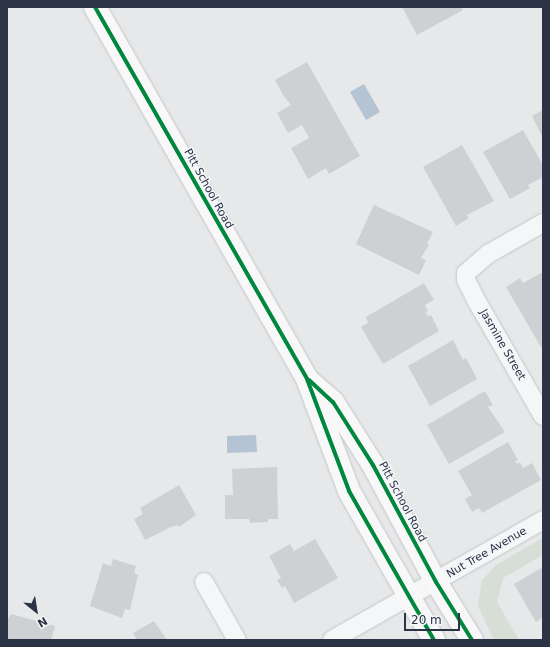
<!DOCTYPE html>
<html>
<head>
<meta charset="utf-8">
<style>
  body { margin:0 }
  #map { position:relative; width:550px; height:647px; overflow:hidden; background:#e6e8ea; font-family:"DejaVu Sans",sans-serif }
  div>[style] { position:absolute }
  .green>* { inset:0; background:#d6ded6 }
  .water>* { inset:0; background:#b4c4d5 }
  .building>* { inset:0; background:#ced0d3 }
  .roads { filter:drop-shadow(0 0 1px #c4c6c8) drop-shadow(0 0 1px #c4c6c8) }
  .street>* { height:18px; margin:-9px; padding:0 9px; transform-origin:9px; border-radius:9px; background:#f5f6f7 }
  .secondary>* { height:22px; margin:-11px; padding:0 11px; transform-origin:11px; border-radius:11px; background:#f8f8f8 }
  .cycleway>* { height:4px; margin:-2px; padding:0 2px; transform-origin:2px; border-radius:2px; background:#00873e }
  span { translate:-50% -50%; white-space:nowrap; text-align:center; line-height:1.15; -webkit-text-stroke:3px #f4f6f9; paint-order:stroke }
  .street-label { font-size:11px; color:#2b3445 }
  .frame { position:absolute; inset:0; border:8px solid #2b3445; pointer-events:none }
  .north { position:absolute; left:16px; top:591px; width:40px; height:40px; -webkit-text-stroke:3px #f4f6f9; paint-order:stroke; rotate:150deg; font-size:11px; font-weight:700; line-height:16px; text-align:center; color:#2b3445 }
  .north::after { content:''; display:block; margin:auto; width:14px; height:18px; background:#2b3445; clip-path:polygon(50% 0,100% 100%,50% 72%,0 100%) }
  .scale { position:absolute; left:404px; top:613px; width:56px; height:18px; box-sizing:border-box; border:2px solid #2b3445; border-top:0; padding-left:5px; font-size:12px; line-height:14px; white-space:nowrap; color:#2b3445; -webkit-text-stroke:3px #f4f6f9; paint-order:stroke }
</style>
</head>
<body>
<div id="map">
  <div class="green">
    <div style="clip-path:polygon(543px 538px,543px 555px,503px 578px,497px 602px,519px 640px,494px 640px,478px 606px,482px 580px,496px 565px)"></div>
  </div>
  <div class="water">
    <div style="clip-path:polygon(364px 84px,380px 112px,366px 120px,350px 92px)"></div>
    <div style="clip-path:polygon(256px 435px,257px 452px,227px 453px,227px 436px)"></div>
  </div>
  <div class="building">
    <div style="clip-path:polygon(402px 7px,461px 7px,463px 10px,417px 35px)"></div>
    <div style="clip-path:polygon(307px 62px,360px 156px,329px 174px,326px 168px,308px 179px,291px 148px,309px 138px,302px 125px,288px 133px,277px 113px,291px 105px,283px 95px,275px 80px)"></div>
    <div style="clip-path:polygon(543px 110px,543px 138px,532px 116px)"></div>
    <div style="clip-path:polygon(523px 130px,543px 165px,543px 177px,528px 185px,530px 188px,510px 199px,483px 152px)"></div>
    <div style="clip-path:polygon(462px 145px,494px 201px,467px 215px,469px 218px,456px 226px,423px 167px)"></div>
    <div style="clip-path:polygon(374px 205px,433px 232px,427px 244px,429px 245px,421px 258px,426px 260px,419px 275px,356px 244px)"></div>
    <div style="clip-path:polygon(543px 272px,543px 346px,541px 347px,506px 287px,520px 278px,523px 283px)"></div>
    <div style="clip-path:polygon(424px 283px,434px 300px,425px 305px,428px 311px,425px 312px,428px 316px,431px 315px,439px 331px,383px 364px,361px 327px,368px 323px,366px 317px)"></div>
    <div style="clip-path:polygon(453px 340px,463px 360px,466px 358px,477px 379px,430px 406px,408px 366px)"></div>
    <div style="clip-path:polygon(485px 391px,493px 405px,488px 407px,505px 432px,449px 464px,427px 425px)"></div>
    <div style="clip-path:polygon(508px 442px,518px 460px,515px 461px,517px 464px,520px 462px,523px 468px,532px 463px,541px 480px,482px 513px,479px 508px,472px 512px,465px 499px,472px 495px,458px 471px)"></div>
    <div style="clip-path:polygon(277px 467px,278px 519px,268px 519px,268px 522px,250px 523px,249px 519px,225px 519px,225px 495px,233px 495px,232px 469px)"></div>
    <div style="clip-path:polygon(179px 485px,196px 515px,179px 527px,178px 525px,171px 527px,145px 540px,134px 519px,143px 514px,140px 508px)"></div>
    <div style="clip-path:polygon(315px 539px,338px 578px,294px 603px,285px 586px,282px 588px,277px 580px,281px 578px,269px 556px,290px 544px,294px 551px)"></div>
    <div style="clip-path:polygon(113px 559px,136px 566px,134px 573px,138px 575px,130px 610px,125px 609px,122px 618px,90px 606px,103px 563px,111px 566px)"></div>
    <div style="clip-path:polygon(543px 567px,543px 617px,536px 622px,514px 584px)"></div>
    <div style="clip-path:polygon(11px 614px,55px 626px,51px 640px,7px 640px,7px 621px)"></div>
    <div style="clip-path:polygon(154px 621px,167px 640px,137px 640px,133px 633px)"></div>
  </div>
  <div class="roads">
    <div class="street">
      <div style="left:543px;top:223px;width:63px;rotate:150.6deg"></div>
      <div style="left:488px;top:254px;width:29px;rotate:139deg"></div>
      <div style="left:466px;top:273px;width:7px;rotate:90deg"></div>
      <div style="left:466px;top:280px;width:22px;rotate:63deg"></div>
      <div style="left:476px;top:300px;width:134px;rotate:60deg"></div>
      <div style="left:204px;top:582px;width:67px;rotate:60.4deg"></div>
      <div style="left:332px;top:640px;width:243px;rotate:-29.6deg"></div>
    </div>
    <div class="secondary">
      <div style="left:95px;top:7px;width:428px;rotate:60.3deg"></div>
      <div style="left:307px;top:379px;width:120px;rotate:69.4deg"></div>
      <div style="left:349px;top:491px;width:172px;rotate:60.3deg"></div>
      <div style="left:309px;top:381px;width:32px;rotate:41deg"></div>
      <div style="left:333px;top:402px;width:75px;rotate:57.6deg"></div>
      <div style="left:373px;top:465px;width:133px;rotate:61.7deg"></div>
      <div style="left:436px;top:582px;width:68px;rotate:58.2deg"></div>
    </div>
  </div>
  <div class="cycleway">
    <div style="left:95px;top:7px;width:428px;rotate:60.3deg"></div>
    <div style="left:307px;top:379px;width:120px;rotate:69.4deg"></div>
    <div style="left:349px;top:491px;width:172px;rotate:60.3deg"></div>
    <div style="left:309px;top:380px;width:33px;rotate:43deg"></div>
    <div style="left:333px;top:402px;width:75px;rotate:57.6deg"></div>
    <div style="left:373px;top:465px;width:133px;rotate:61.7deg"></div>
    <div style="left:436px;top:582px;width:68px;rotate:58.2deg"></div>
  </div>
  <div class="street-label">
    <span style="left:208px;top:189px;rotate:61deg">Pitt School Road</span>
    <span style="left:502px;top:345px;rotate:60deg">Jasmine Street</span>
    <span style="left:402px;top:502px;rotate:62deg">Pitt School Road</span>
    <span style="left:487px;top:553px;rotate:-30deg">Nut Tree Avenue</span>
  </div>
  <div class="frame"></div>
  <div class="north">N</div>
  <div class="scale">20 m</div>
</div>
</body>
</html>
